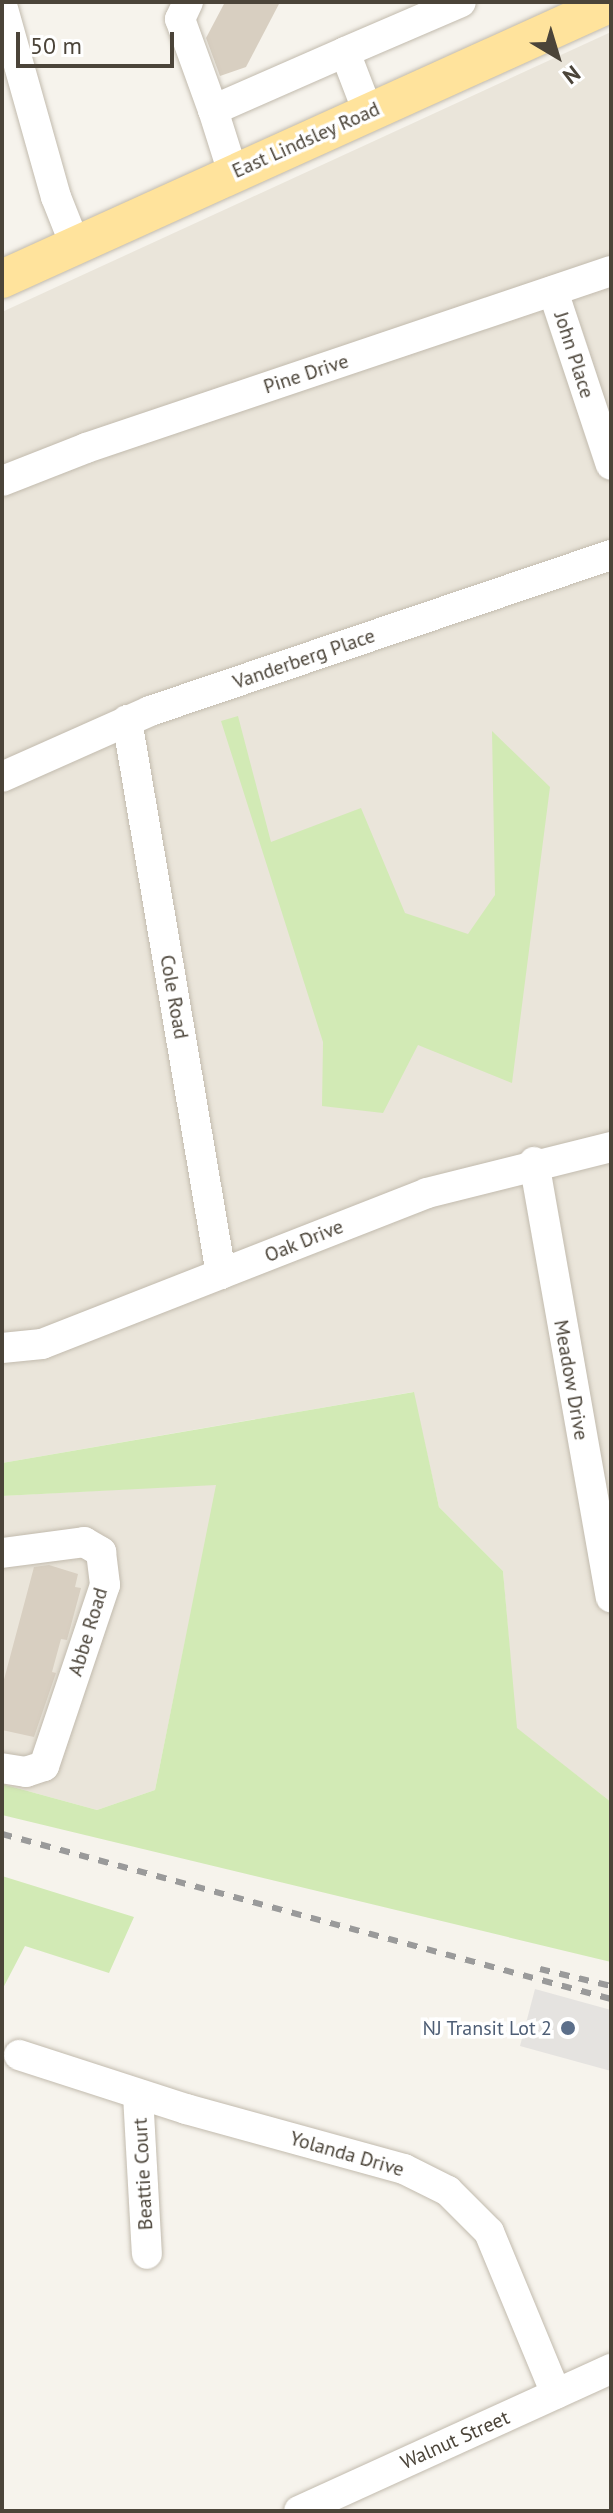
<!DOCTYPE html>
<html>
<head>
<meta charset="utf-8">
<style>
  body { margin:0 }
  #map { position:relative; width:613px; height:2513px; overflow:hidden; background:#f6f3ec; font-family:"PT Sans",sans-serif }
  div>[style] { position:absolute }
  .residential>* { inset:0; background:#eae5da }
  .green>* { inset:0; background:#d2eab5 }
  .parking>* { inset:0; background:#e5e3e0 }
  .building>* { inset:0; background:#d8cfc1 }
  .roads { filter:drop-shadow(0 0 2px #c2bbae) drop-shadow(0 0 2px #c2bbae) }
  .minor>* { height:30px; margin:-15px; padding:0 15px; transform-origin:15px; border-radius:15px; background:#fff }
  .major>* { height:38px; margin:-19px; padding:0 19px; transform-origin:19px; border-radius:19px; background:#ffe39c }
  .rail>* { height:6px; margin-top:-3px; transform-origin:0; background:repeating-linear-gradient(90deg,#9a9a9a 0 10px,transparent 0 20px) }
  .dots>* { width:22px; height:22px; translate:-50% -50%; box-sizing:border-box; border:4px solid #fff; border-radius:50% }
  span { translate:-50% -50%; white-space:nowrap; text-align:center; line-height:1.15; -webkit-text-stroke:7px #fff; paint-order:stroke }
  .street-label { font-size:20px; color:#4b4439 }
  .service-label { font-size:20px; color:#4e5e75 }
  .right { translate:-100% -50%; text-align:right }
  .frame { position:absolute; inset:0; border:4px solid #4b4439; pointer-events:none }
  .north { position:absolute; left:517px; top:16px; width:80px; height:80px; -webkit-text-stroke:6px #fff; paint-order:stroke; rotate:142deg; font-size:22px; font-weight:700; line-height:32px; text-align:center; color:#4b4439 }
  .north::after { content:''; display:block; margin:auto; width:28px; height:36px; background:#4b4439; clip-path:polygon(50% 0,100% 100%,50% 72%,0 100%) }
  .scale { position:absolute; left:16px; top:32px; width:158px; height:36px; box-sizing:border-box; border:4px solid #4b4439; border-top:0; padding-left:10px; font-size:24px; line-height:28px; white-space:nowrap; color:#4b4439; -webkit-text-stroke:6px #fff; paint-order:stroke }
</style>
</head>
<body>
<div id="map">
  <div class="residential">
    <div style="clip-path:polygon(611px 32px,611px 1802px,516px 1728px,503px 1571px,439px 1507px,413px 1392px,2px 1463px,2px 312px)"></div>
    <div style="clip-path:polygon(217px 1484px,155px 1790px,97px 1810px,2px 1784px,2px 1496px)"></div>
  </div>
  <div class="green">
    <div style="clip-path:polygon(238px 716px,271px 842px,361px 808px,405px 913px,468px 934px,495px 895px,492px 731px,550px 787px,512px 1083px,418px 1045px,383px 1113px,322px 1106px,323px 1042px,221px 721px)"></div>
    <div style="clip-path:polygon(414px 1392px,439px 1507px,503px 1571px,517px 1728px,611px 1802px,611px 1962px,2px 1815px,2px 1784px,97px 1810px,155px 1790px,216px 1485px,2px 1496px,2px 1463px)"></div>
    <div style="clip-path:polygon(2px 1876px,134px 1917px,109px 1973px,25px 1946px,2px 1990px)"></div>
  </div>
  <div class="parking">
    <div style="clip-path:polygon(535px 1989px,611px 2010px,611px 2071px,520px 2046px)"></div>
  </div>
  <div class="building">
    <div style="clip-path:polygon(225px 2px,280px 2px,246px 67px,220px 76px,206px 38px)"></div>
    <div style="clip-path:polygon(49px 1565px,78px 1574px,75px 1587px,81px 1588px,67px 1640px,61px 1639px,52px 1672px,56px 1673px,34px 1737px,2px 1730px,2px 1687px,34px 1567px)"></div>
  </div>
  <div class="roads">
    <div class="minor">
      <div style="left:188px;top:2px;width:19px;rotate:115deg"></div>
      <div style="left:180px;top:19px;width:97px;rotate:70.1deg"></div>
      <div style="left:2px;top:5px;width:199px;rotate:74.3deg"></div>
      <div style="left:56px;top:197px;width:52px;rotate:68.4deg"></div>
      <div style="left:368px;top:112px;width:64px;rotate:-111deg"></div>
      <div style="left:345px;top:52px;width:126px;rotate:-23.3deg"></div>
      <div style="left:233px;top:173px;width:66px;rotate:-107.6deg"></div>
      <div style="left:213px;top:110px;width:144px;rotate:-23.7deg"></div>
      <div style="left:553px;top:291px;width:183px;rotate:71.6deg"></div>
      <div style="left:2px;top:481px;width:90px;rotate:-21.4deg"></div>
      <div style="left:86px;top:448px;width:554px;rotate:-18.63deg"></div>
      <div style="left:127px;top:720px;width:562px;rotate:80.37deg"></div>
      <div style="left:2px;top:777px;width:162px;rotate:-24deg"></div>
      <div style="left:150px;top:711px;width:487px;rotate:-18.7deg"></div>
      <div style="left:534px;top:1162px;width:442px;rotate:80deg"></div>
      <div style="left:2px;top:1348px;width:40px;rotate:-5.7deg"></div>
      <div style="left:42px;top:1344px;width:414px;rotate:-21.4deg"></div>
      <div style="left:427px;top:1193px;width:190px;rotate:-14deg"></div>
      <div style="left:2px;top:1553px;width:83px;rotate:-7.6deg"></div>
      <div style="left:84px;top:1542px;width:20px;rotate:30deg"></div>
      <div style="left:101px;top:1552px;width:33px;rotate:83deg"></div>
      <div style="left:105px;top:1585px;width:191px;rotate:108.6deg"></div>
      <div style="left:44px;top:1766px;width:19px;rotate:162deg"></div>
      <div style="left:26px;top:1772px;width:24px;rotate:-171deg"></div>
      <div style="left:19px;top:2055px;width:176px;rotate:17.9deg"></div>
      <div style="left:186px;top:2109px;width:226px;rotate:15.4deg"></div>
      <div style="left:404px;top:2169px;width:49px;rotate:26.6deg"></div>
      <div style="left:448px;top:2191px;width:58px;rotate:45deg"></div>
      <div style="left:489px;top:2232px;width:175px;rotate:67.5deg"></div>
      <div style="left:138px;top:2095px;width:159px;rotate:86.8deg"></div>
      <div style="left:299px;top:2511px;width:343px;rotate:-24.5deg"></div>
    </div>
    <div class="major">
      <div style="left:2px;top:279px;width:669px;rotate:-24.38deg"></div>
    </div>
  </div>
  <div class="rail">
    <div style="left:2px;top:1834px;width:631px;rotate:15.16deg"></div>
    <div style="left:540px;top:1969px;width:73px;rotate:13.5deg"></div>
  </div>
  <div class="dots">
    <div style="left:568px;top:2028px;background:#5c6f8a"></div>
  </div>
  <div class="street-label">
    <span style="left:306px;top:140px;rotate:-24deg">East Lindsley Road</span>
    <span style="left:574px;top:355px;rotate:72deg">John Place</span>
    <span style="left:306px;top:374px;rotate:-18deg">Pine Drive</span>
    <span style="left:304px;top:659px;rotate:-19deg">Vanderberg Place</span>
    <span style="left:174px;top:997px;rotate:80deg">Cole Road</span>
    <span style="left:304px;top:1241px;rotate:-22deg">Oak Drive</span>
    <span style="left:571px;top:1380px;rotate:80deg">Meadow Drive</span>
    <span style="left:88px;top:1632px;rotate:-73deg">Abbe Road</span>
    <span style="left:347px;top:2154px;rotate:16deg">Yolanda Drive</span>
    <span style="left:143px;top:2174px;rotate:-93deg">Beattie Court</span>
    <span style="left:455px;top:2440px;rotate:-24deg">Walnut Street</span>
  </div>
  <div class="service-label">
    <span class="right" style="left:552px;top:2028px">NJ Transit Lot 2</span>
  </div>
  <div class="frame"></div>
  <div class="north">N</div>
  <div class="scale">50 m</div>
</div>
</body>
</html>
